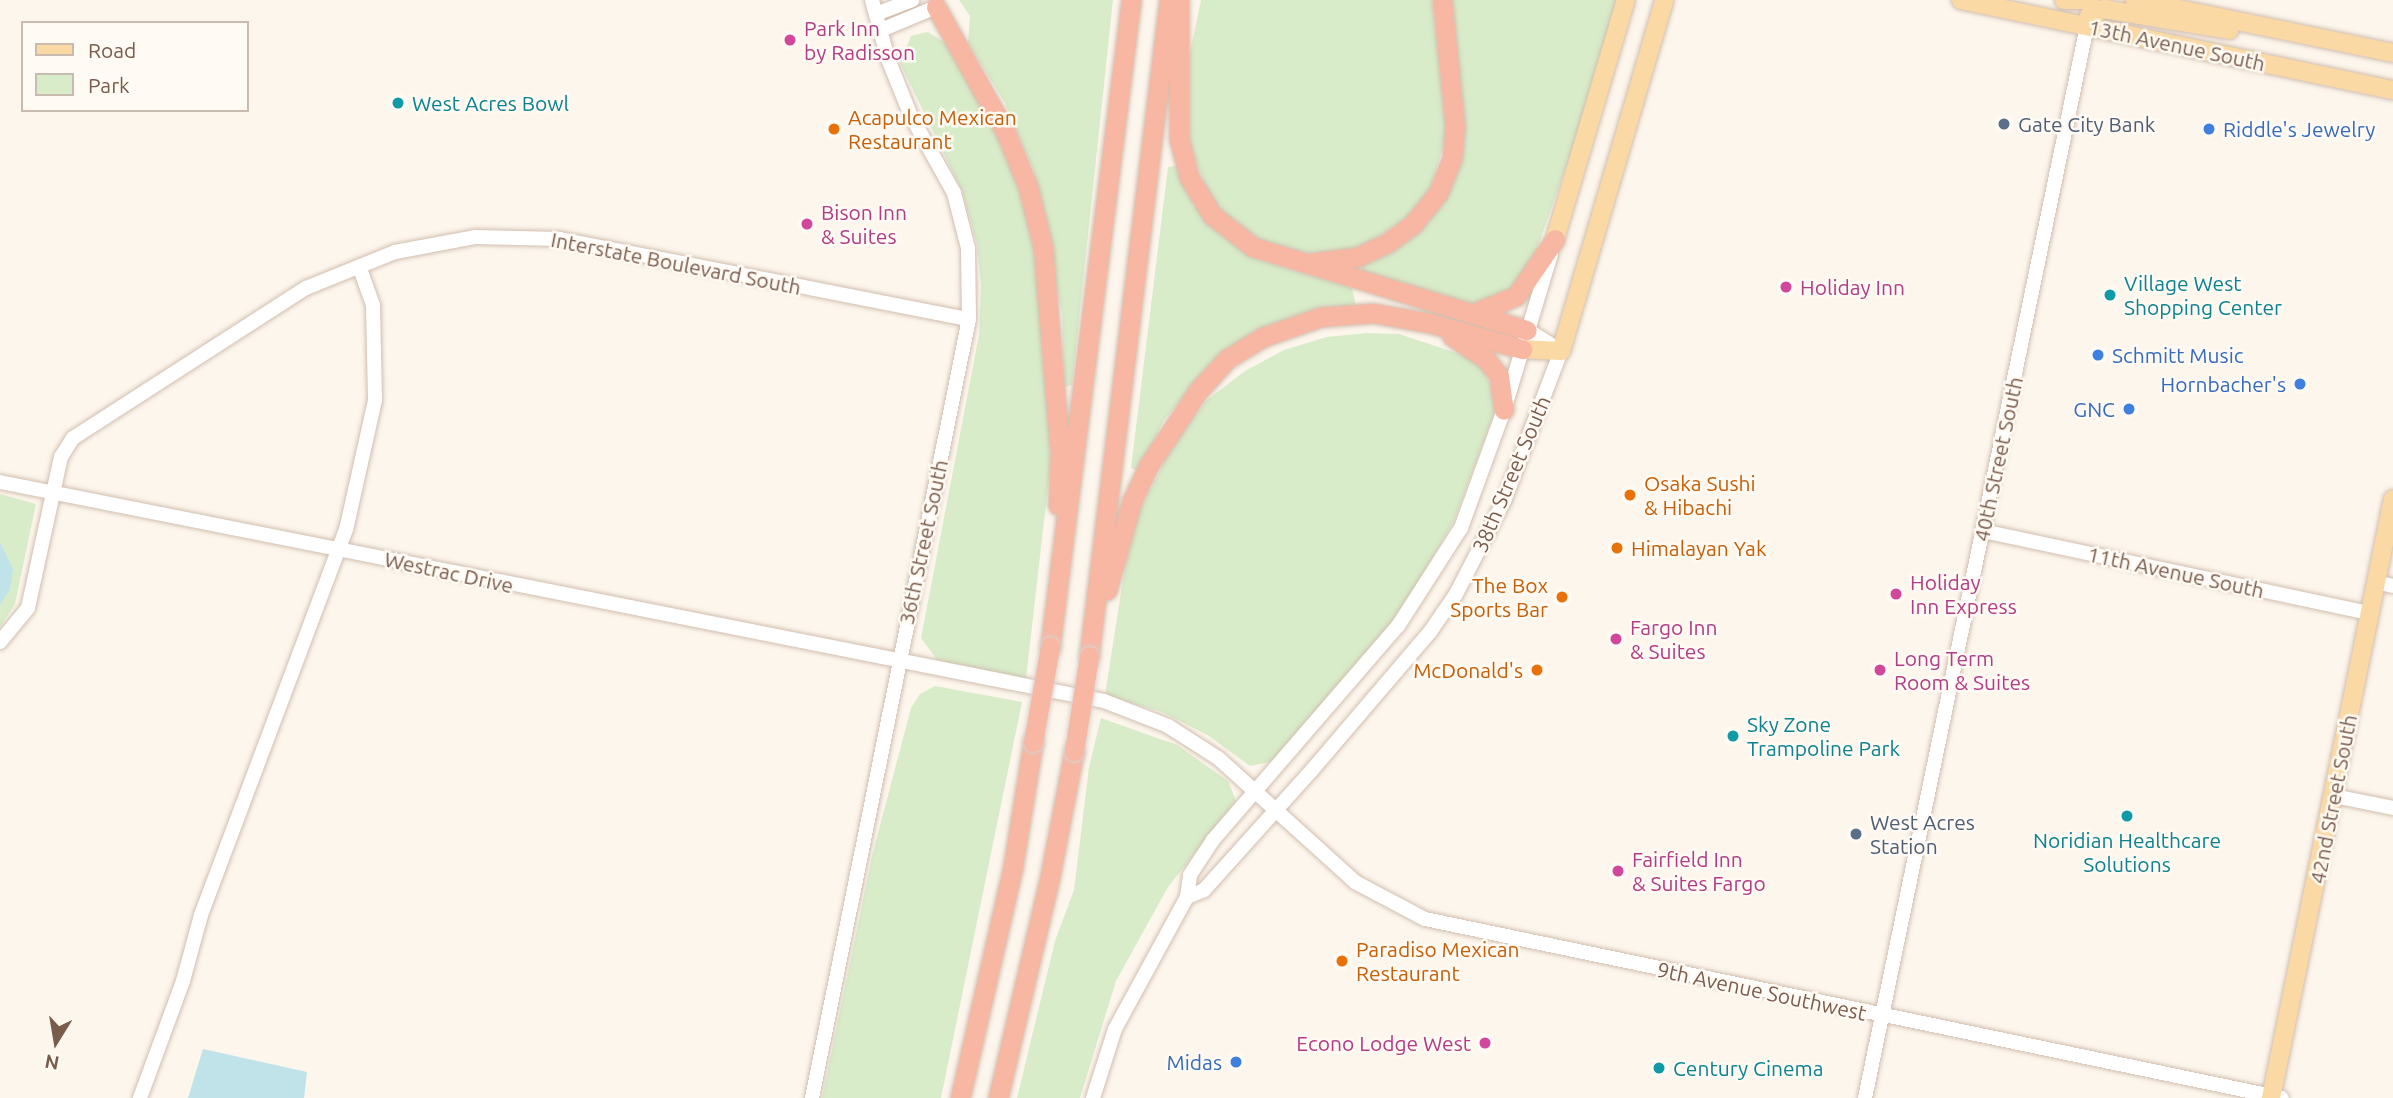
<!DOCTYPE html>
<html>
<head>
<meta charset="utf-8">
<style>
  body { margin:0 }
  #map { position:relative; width:2393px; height:1098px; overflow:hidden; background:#fdf6ec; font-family:Ubuntu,sans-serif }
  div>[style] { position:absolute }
  .green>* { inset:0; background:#d8ecc9 }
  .water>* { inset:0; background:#bfe3e8 }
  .roads { filter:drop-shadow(0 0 2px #d1beb0) drop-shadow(0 0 2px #d1beb0) }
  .minor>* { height:14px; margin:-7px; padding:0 7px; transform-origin:7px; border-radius:7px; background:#fff }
  .major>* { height:18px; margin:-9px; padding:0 9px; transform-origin:9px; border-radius:9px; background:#fbd9a5 }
  .highway>* { height:19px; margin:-9.5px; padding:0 9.5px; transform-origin:9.5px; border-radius:9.5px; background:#f7b7a3 }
  .bridges { filter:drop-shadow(0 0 2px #dad1cd) drop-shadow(0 0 2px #dad1cd) }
  .highway-bridge>* { height:19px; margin:-9.5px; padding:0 9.5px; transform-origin:9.5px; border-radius:9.5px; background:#f7b7a3 }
  .dots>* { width:19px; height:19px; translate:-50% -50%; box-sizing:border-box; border:4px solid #fffaf3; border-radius:50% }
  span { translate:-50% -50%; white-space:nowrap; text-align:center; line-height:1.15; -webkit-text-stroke:5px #fffaf3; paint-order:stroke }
  .hotel-label { font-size:21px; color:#b23c85 }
  .left { translate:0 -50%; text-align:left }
  .right { translate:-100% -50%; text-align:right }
  .street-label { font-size:21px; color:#7a5c4d }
  .culture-label { font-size:21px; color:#0d838f }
  .food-label { font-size:21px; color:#c56008 }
  .service-label { font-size:21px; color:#4e5e75 }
  .shop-label { font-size:21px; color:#366cbe }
  .legend { position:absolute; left:21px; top:21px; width:228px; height:91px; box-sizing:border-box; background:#fffaf3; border:2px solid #cabbb1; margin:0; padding:9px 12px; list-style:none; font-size:21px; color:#7a5c4d }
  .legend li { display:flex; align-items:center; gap:14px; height:35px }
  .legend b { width:35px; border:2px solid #cabbb1 }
  .north { position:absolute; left:21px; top:1007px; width:70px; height:70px; -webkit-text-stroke:5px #fffaf3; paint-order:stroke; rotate:191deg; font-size:19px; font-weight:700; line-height:28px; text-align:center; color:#7a5c4d }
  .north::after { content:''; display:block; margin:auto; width:24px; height:32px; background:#7a5c4d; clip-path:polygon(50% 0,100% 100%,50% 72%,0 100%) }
</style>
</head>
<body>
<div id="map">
  <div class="green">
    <div style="clip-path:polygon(959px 0,1113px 0,1072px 385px,1064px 387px,1062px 314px,1034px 172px,1005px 103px,968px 43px,970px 16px)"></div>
    <div style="clip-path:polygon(1201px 0,1432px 0,1447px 135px,1429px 192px,1412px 214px,1361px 248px,1326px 255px,1290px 251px,1260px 240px,1232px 222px,1210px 198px,1186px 134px,1187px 67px)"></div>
    <div style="clip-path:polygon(1449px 0,1618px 0,1585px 113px,1532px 263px,1517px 285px,1487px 304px,1452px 304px,1362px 274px,1361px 263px,1446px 195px)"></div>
    <div style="clip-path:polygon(928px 32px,946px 43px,1014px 166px,1040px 263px,1051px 460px,1026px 679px,937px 660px,921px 638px,979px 335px,981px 287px,977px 244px,962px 191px,900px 63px,911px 36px)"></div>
    <div style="clip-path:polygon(1176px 166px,1193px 203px,1214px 230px,1260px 260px,1352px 288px,1356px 306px,1321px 310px,1200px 378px,1164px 420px,1139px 471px,1131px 468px,1168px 167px)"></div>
    <div style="clip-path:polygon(1367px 333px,1399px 334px,1466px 356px,1482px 369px,1493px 390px,1495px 411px,1454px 521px,1396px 619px,1271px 762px,1250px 766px,1209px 736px,1162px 712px,1105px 695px,1125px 567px,1139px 512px,1175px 441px,1207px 400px,1245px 371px,1284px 350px,1327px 337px)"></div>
    <div style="clip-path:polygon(0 494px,36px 504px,15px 604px,0 627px)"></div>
    <div style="clip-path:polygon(935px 686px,1022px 702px,941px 1098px,822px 1098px,872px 856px,911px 708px,920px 694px)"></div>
    <div style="clip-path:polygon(1101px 718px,1177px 745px,1228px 781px,1236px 801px,1168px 887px,1116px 981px,1080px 1098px,1017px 1098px,1055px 941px,1074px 890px,1089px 767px)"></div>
  </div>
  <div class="water">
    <div style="clip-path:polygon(0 542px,13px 569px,10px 589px,0 605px)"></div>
    <div style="clip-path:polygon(203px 1049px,307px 1072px,304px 1098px,188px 1098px)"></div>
  </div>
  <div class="roads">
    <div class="minor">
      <div style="left:876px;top:14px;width:39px;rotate:-21deg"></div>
      <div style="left:881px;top:30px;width:60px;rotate:-22.7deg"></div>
      <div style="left:0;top:482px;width:1126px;rotate:11.22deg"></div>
      <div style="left:1104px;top:701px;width:69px;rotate:21.3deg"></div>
      <div style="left:1168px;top:726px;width:59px;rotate:32.6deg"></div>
      <div style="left:1218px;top:758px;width:185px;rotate:42.1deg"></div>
      <div style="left:1355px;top:882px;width:79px;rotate:27.9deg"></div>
      <div style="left:1425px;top:919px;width:875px;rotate:11.8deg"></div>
      <div style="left:1983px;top:531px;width:395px;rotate:12deg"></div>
      <div style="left:2376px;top:582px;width:17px;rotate:13deg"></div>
      <div style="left:0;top:642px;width:44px;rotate:-50.5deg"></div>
      <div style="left:28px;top:608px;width:155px;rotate:-77.7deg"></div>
      <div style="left:61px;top:457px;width:22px;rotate:-58deg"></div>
      <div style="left:73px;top:438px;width:277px;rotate:-32.8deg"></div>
      <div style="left:306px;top:288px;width:96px;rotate:-22deg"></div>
      <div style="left:395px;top:252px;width:81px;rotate:-10.6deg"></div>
      <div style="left:475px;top:237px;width:85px;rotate:1.3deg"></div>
      <div style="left:560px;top:239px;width:417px;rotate:11.1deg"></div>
      <div style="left:2334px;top:796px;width:60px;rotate:11.5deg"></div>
      <div style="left:1187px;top:897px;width:18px;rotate:-22deg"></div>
      <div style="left:1204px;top:890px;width:161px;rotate:-48deg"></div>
      <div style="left:1312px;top:770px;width:182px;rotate:-49.5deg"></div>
      <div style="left:1430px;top:632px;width:46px;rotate:-55.6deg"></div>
      <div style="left:1456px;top:594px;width:105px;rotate:-62.7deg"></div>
      <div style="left:1504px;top:501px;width:160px;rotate:-69.2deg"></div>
      <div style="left:1561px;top:351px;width:40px;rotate:-148deg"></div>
      <div style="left:140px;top:1098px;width:125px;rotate:-69.8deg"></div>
      <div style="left:183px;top:981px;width:68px;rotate:-74.7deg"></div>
      <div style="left:201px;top:915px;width:411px;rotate:-69.4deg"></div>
      <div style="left:346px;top:530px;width:133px;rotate:-77.4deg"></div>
      <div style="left:375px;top:400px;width:95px;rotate:-91.2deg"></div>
      <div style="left:373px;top:305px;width:41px;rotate:-109.7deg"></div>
      <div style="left:812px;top:1098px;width:795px;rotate:-78.61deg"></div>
      <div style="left:969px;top:319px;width:71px;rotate:-90.8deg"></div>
      <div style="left:968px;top:248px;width:57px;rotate:-104.3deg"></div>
      <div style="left:954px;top:193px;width:88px;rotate:-119.2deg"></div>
      <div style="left:911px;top:116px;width:61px;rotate:-112deg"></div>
      <div style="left:888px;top:59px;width:61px;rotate:-105.2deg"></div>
      <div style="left:1093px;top:1098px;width:72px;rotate:-72.3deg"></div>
      <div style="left:1115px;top:1029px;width:150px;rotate:-61.4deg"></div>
      <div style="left:1187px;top:897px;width:22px;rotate:-82deg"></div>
      <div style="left:1190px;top:875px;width:42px;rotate:-56.7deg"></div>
      <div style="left:1213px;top:840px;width:283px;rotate:-49.2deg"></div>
      <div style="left:1398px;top:626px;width:117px;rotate:-57.3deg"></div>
      <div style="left:1461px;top:528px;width:126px;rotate:-70deg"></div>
      <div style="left:1504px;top:410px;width:163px;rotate:-73.2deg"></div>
      <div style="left:1865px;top:1098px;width:1095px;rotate:-78.3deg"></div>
    </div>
    <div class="major">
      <div style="left:1961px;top:0;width:441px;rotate:11.8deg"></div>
      <div style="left:2064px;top:0;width:26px"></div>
      <div style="left:2135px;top:0;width:263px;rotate:11.6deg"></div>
      <div style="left:2087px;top:26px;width:10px;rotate:-79deg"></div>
      <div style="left:2089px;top:16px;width:17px;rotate:-25deg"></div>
      <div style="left:2104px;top:9px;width:127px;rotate:9.5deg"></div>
      <div style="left:1555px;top:239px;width:249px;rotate:-73.5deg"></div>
      <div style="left:1522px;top:349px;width:39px;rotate:3deg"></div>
      <div style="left:1561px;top:351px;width:366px;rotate:-73.6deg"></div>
      <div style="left:2271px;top:1098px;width:611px;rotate:-78.49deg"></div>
    </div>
    <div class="highway">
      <div style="left:1179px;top:0;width:139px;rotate:90deg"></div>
      <div style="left:1179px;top:139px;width:39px;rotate:75deg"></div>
      <div style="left:1189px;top:177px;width:44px;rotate:58.8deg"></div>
      <div style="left:1212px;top:215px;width:52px;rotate:38deg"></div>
      <div style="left:1253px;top:247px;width:286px;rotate:16.9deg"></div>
      <div style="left:936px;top:7px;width:144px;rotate:60.9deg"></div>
      <div style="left:1006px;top:133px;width:58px;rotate:67.8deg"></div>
      <div style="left:1028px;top:187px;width:62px;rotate:76deg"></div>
      <div style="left:1043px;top:247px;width:206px;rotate:85.3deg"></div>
      <div style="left:1060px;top:452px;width:53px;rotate:92.2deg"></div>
      <div style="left:1310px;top:263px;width:47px;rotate:-7.3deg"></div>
      <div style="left:1357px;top:257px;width:33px;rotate:-25deg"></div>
      <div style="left:1387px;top:243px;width:32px;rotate:-36deg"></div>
      <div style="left:1413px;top:224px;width:40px;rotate:-51deg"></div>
      <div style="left:1438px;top:193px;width:37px;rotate:-68deg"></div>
      <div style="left:1452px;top:159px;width:32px;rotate:-85deg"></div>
      <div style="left:1455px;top:127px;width:128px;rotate:-95.8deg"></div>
      <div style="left:1474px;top:313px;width:45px;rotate:-22deg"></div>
      <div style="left:1516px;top:296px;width:69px;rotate:-55.6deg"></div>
      <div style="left:1452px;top:336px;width:40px;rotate:34deg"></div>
      <div style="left:1485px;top:358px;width:23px;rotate:52deg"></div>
      <div style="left:1499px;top:376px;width:34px;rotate:82deg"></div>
      <div style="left:1107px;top:590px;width:92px;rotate:-74.3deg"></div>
      <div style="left:1132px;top:501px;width:40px;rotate:-65deg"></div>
      <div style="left:1149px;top:465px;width:89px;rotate:-56.5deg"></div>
      <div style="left:1198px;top:391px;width:43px;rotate:-47.8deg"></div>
      <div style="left:1227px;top:359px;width:42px;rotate:-31.4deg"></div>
      <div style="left:1263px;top:337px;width:60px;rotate:-19.3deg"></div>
      <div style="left:1320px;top:317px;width:53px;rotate:-4.3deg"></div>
      <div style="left:1373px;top:313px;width:58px;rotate:10deg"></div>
      <div style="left:1430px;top:323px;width:96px;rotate:15.8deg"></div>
      <div style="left:1050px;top:647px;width:652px;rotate:-82.86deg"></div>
      <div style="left:1089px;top:656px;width:661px;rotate:-83.05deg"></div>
      <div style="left:960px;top:1098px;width:238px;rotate:-77.1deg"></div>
      <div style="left:1013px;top:866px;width:126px;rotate:-80.8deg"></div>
      <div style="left:998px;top:1098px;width:228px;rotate:-76.8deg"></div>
      <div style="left:1050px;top:876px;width:127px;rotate:-79.1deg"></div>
    </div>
  </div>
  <div class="bridges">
    <div class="highway-bridge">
      <div style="left:1033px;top:742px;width:97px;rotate:-79.9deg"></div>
      <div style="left:1074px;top:751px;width:96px;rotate:-81deg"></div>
    </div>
  </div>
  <div class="dots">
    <div style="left:790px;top:40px;background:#d1479c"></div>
    <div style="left:398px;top:103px;background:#0f9aa8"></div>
    <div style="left:2004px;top:124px;background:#5c6f8a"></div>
    <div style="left:834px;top:129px;background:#e8710a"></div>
    <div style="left:2209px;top:129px;background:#3f7fe0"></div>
    <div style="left:807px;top:224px;background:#d1479c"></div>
    <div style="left:1786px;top:287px;background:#d1479c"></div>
    <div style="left:2110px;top:295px;background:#0f9aa8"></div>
    <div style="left:2098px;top:355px;background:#3f7fe0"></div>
    <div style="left:2300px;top:384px;background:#3f7fe0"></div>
    <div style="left:2129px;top:409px;background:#3f7fe0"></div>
    <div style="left:1630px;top:495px;background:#e8710a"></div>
    <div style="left:1617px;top:548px;background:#e8710a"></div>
    <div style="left:1896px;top:594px;background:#d1479c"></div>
    <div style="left:1562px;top:597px;background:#e8710a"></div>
    <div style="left:1616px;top:639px;background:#d1479c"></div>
    <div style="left:1537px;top:670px;background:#e8710a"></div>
    <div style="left:1880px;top:670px;background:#d1479c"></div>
    <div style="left:1733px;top:736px;background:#0f9aa8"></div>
    <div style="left:2127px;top:816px;background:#0f9aa8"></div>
    <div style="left:1856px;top:834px;background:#5c6f8a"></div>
    <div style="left:1618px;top:871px;background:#d1479c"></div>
    <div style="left:1342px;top:961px;background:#e8710a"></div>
    <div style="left:1485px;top:1043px;background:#d1479c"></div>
    <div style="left:1236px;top:1062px;background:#3f7fe0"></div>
    <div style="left:1659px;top:1068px;background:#0f9aa8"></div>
  </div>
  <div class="hotel-label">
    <span class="left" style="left:804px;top:40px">Park Inn<br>by Radisson</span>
    <span class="left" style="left:821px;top:224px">Bison Inn<br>&amp; Suites</span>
    <span class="left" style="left:1800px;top:287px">Holiday Inn</span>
    <span class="left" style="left:1910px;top:594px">Holiday<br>Inn Express</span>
    <span class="left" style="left:1630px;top:639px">Fargo Inn<br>&amp; Suites</span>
    <span class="left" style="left:1894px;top:670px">Long Term<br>Room &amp; Suites</span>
    <span class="left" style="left:1632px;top:871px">Fairfield Inn<br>&amp; Suites Fargo</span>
    <span class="right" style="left:1471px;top:1043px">Econo Lodge West</span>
  </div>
  <div class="street-label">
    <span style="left:2177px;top:45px;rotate:12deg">13th Avenue South</span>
    <span style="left:676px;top:263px;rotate:11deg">Interstate Boulevard South</span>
    <span style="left:1998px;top:459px;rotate:-78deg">40th Street South</span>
    <span style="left:1511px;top:474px;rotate:-67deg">38th Street South</span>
    <span style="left:923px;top:542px;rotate:-78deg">36th Street South</span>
    <span style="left:449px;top:572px;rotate:12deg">Westrac Drive</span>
    <span style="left:2176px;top:572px;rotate:12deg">11th Avenue South</span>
    <span style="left:2333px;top:799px;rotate:-79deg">42nd Street South</span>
    <span style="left:1762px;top:991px;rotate:12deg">9th Avenue Southwest</span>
  </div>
  <div class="culture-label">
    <span class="left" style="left:412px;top:103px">West Acres Bowl</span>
    <span class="left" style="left:2124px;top:295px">Village West<br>Shopping Center</span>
    <span class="left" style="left:1747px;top:736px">Sky Zone<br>Trampoline Park</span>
    <span style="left:2127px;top:852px">Noridian Healthcare<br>Solutions</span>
    <span class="left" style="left:1673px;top:1068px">Century Cinema</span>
  </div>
  <div class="food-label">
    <span class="left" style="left:848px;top:129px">Acapulco Mexican<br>Restaurant</span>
    <span class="left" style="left:1644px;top:495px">Osaka Sushi<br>&amp; Hibachi</span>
    <span class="left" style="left:1631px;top:548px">Himalayan Yak</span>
    <span class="right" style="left:1548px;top:597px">The Box<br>Sports Bar</span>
    <span class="right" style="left:1523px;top:670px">McDonald's</span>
    <span class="left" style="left:1356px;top:961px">Paradiso Mexican<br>Restaurant</span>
  </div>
  <div class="service-label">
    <span class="left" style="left:2018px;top:124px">Gate City Bank</span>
    <span class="left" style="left:1870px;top:834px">West Acres<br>Station</span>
  </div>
  <div class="shop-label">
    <span class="left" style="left:2223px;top:129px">Riddle's Jewelry</span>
    <span class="left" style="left:2112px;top:355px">Schmitt Music</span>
    <span class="right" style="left:2286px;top:384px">Hornbacher's</span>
    <span class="right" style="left:2115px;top:409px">GNC</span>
    <span class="right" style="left:1222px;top:1062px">Midas</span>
  </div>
  <ul class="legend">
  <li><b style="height:9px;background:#fbd9a5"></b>Road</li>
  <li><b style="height:19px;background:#d8ecc9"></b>Park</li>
  </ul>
  <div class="north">N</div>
</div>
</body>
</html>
